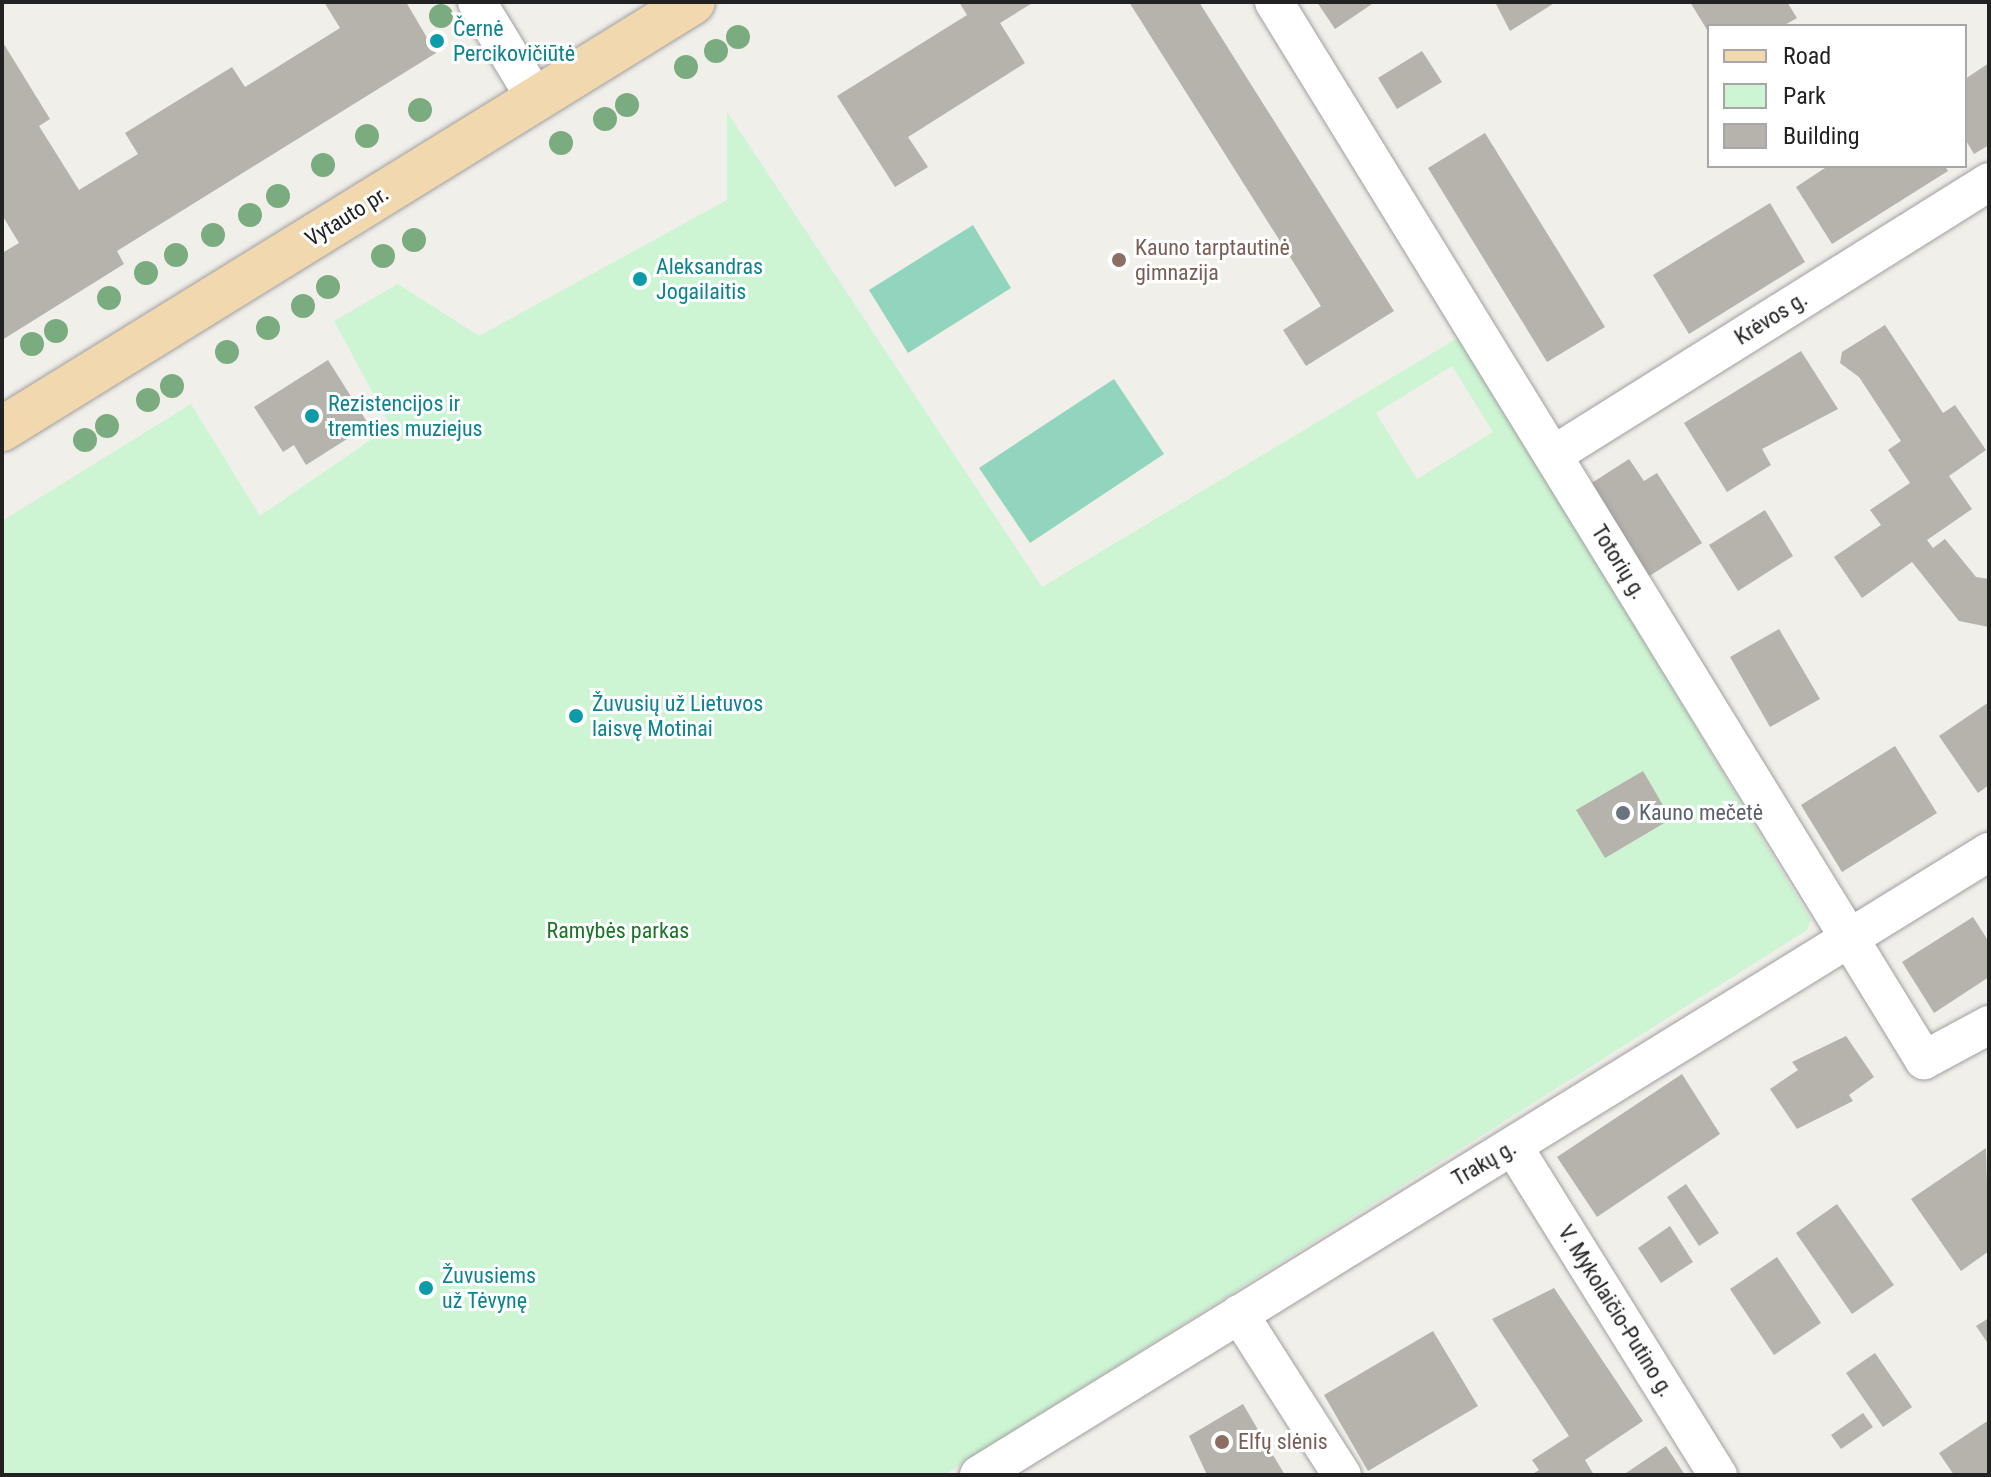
<!DOCTYPE html>
<html>
<head>
<meta charset="utf-8">
<style>
  body { margin:0 }
  #map { position:relative; width:1991px; height:1477px; overflow:hidden; background:#f1efea; font-family:"Roboto Condensed",sans-serif }
  div>[style] { position:absolute }
  .park>* { inset:0; background:#cdf4d3 }
  .pitch>* { inset:0; background:#92d5bf }
  .building>* { inset:0; background:#b6b2ac }
  .roads { filter:drop-shadow(0 0 2px #9f9f9f) drop-shadow(0 0 2px #9f9f9f) }
  .minor>* { height:38px; margin:-19px; padding:0 19px; transform-origin:19px; border-radius:19px; background:#fff }
  .major>* { height:44px; margin:-22px; padding:0 22px; transform-origin:22px; border-radius:22px; background:#f1d8ae }
  .trees>* { width:24px; height:24px; margin:-12px; border-radius:50%; background:#7bac7f }
  .dots>* { width:22px; height:22px; translate:-50% -50%; box-sizing:border-box; border:4px solid #fff; border-radius:50% }
  span { translate:-50% -50%; white-space:nowrap; text-align:center; line-height:1.15; -webkit-text-stroke:6px #fff; paint-order:stroke }
  .culture-label { font-size:22px; color:#0d838f }
  .left { translate:0 -50%; text-align:left }
  .street-label { font-size:22px; color:#222 }
  .education-label { font-size:22px; color:#785e54 }
  .worship-label { font-size:22px; color:#5b616d }
  .park-label { font-size:22px; color:#1a7527 }
  .frame { position:absolute; inset:0; border:4px solid #222; pointer-events:none }
  .legend { position:absolute; left:1707px; top:24px; width:260px; height:144px; box-sizing:border-box; background:#fff; border:2px solid #a7a7a7; margin:0; padding:10px 14px; list-style:none; font-size:24px; color:#222 }
  .legend li { display:flex; align-items:center; gap:16px; height:40px }
  .legend b { width:40px; border:2px solid #a7a7a7 }
</style>
</head>
<body>
<div id="map">
  <div class="park">
    <div style="clip-path:polygon(evenodd,727px 112px,1042px 587px,1461px 336px,1811px 920px,1807px 930px,944px 1475px,2px 1475px,2px 521px,191px 404px,260px 516px,391px 426px,334px 321px,398px 284px,479px 336px,727px 200px,727px 112px,1452px 366px,1493px 432px,1417px 479px,1376px 413px,1452px 366px)"></div>
  </div>
  <div class="pitch">
    <div style="clip-path:polygon(973px 225px,1011px 288px,908px 353px,869px 290px)"></div>
    <div style="clip-path:polygon(1114px 379px,1164px 454px,1030px 543px,979px 468px)"></div>
  </div>
  <div class="building">
    <div style="clip-path:polygon(324px 2px,406px 2px,436px 53px,117px 251px,124px 264px,2px 340px,2px 253px,19px 243px,2px 215px,2px 41px,50px 119px,39px 126px,79px 190px,138px 154px,125px 133px,232px 67px,245px 87px,340px 28px)"></div>
    <div style="clip-path:polygon(959px 2px,1034px 2px,1000px 23px,1025px 63px,908px 137px,928px 167px,895px 187px,837px 96px,967px 15px)"></div>
    <div style="clip-path:polygon(1129px 2px,1199px 2px,1394px 311px,1306px 366px,1283px 330px,1321px 306px)"></div>
    <div style="clip-path:polygon(1317px 2px,1375px 2px,1335px 29px)"></div>
    <div style="clip-path:polygon(1495px 2px,1556px 2px,1510px 31px)"></div>
    <div style="clip-path:polygon(1690px 2px,1787px 2px,1797px 18px,1783px 26px,1709px 26px,1709px 33px)"></div>
    <div style="clip-path:polygon(1422px 51px,1442px 82px,1397px 109px,1378px 78px)"></div>
    <div style="clip-path:polygon(1989px 63px,1989px 145px,1974px 154px,1965px 139px,1965px 79px)"></div>
    <div style="clip-path:polygon(1485px 133px,1605px 327px,1547px 362px,1428px 168px)"></div>
    <div style="clip-path:polygon(1828px 166px,1945px 166px,1948px 171px,1832px 244px,1796px 187px)"></div>
    <div style="clip-path:polygon(1770px 203px,1805px 262px,1689px 334px,1653px 275px)"></div>
    <div style="clip-path:polygon(1885px 325px,1943px 413px,1955px 405px,1986px 450px,1949px 476px,1972px 509px,1927px 540px,1933px 548px,1945px 539px,1976px 577px,1989px 579px,1989px 627px,1959px 621px,1912px 562px,1862px 598px,1834px 557px,1881px 525px,1870px 510px,1910px 483px,1888px 450px,1901px 441px,1859px 377px,1840px 363px,1842px 352px)"></div>
    <div style="clip-path:polygon(1801px 351px,1838px 409px,1762px 449px,1771px 465px,1727px 492px,1684px 423px)"></div>
    <div style="clip-path:polygon(328px 360px,369px 425px,306px 465px,294px 445px,283px 452px,254px 407px)"></div>
    <div style="clip-path:polygon(1629px 459px,1644px 481px,1657px 473px,1702px 543px,1646px 578px,1587px 486px)"></div>
    <div style="clip-path:polygon(1765px 510px,1793px 556px,1738px 591px,1709px 545px)"></div>
    <div style="clip-path:polygon(1779px 629px,1820px 699px,1770px 727px,1730px 657px)"></div>
    <div style="clip-path:polygon(1989px 702px,1989px 785px,1978px 793px,1939px 736px)"></div>
    <div style="clip-path:polygon(1895px 746px,1937px 813px,1842px 872px,1801px 805px)"></div>
    <div style="clip-path:polygon(1643px 771px,1671px 819px,1605px 858px,1576px 810px)"></div>
    <div style="clip-path:polygon(1973px 917px,1989px 942px,1989px 977px,1934px 1013px,1902px 962px)"></div>
    <div style="clip-path:polygon(1846px 1036px,1874px 1077px,1849px 1095px,1853px 1101px,1797px 1129px,1770px 1089px,1798px 1070px,1792px 1062px)"></div>
    <div style="clip-path:polygon(1682px 1074px,1720px 1134px,1597px 1217px,1557px 1157px)"></div>
    <div style="clip-path:polygon(1986px 1148px,1989px 1251px,1961px 1271px,1911px 1199px)"></div>
    <div style="clip-path:polygon(1686px 1184px,1719px 1233px,1699px 1246px,1667px 1197px)"></div>
    <div style="clip-path:polygon(1837px 1204px,1894px 1285px,1852px 1314px,1796px 1233px)"></div>
    <div style="clip-path:polygon(1670px 1226px,1693px 1262px,1661px 1283px,1638px 1248px)"></div>
    <div style="clip-path:polygon(1777px 1257px,1821px 1323px,1774px 1355px,1730px 1289px)"></div>
    <div style="clip-path:polygon(1554px 1288px,1643px 1421px,1585px 1460px,1594px 1475px,1531px 1475px,1539px 1470px,1532px 1460px,1569px 1436px,1492px 1319px)"></div>
    <div style="clip-path:polygon(1989px 1318px,1989px 1345px,1976px 1326px)"></div>
    <div style="clip-path:polygon(1433px 1331px,1478px 1406px,1368px 1471px,1324px 1395px)"></div>
    <div style="clip-path:polygon(1875px 1353px,1912px 1407px,1883px 1427px,1846px 1373px)"></div>
    <div style="clip-path:polygon(1243px 1404px,1264px 1440px,1285px 1475px,1207px 1475px,1189px 1436px)"></div>
    <div style="clip-path:polygon(1863px 1413px,1873px 1427px,1841px 1449px,1831px 1435px)"></div>
    <div style="clip-path:polygon(1989px 1420px,1989px 1475px,1954px 1475px,1939px 1453px)"></div>
    <div style="clip-path:polygon(1666px 1446px,1685px 1475px,1623px 1475px)"></div>
  </div>
  <div class="roads">
    <div class="minor">
      <div style="left:477px;top:2px;width:114px;rotate:58.7deg"></div>
      <div style="left:1274px;top:2px;width:1242px;rotate:58.43deg"></div>
      <div style="left:1924px;top:1060px;width:74px;rotate:-28.3deg"></div>
      <div style="left:1553px;top:455px;width:514px;rotate:-32.05deg"></div>
      <div style="left:1513px;top:1146px;width:388px;rotate:58.1deg"></div>
      <div style="left:1239px;top:1314px;width:191px;rotate:57.4deg"></div>
      <div style="left:979px;top:1475px;width:1187px;rotate:-31.67deg"></div>
    </div>
    <div class="major">
      <div style="left:2px;top:429px;width:812px;rotate:-31.71deg"></div>
    </div>
  </div>
  <div class="trees">
    <div style="left:441px;top:16px"></div>
    <div style="left:738px;top:37px"></div>
    <div style="left:716px;top:51px"></div>
    <div style="left:686px;top:67px"></div>
    <div style="left:627px;top:105px"></div>
    <div style="left:420px;top:110px"></div>
    <div style="left:605px;top:119px"></div>
    <div style="left:367px;top:136px"></div>
    <div style="left:561px;top:143px"></div>
    <div style="left:323px;top:165px"></div>
    <div style="left:278px;top:196px"></div>
    <div style="left:250px;top:215px"></div>
    <div style="left:213px;top:235px"></div>
    <div style="left:414px;top:240px"></div>
    <div style="left:176px;top:255px"></div>
    <div style="left:383px;top:256px"></div>
    <div style="left:146px;top:273px"></div>
    <div style="left:328px;top:287px"></div>
    <div style="left:109px;top:298px"></div>
    <div style="left:303px;top:306px"></div>
    <div style="left:268px;top:328px"></div>
    <div style="left:56px;top:331px"></div>
    <div style="left:32px;top:344px"></div>
    <div style="left:227px;top:352px"></div>
    <div style="left:172px;top:386px"></div>
    <div style="left:148px;top:400px"></div>
    <div style="left:107px;top:426px"></div>
    <div style="left:85px;top:440px"></div>
  </div>
  <div class="dots">
    <div style="left:437px;top:41px;background:#0f9aa8"></div>
    <div style="left:1119px;top:260px;background:#8d6e63"></div>
    <div style="left:640px;top:279px;background:#0f9aa8"></div>
    <div style="left:312px;top:416px;background:#0f9aa8"></div>
    <div style="left:576px;top:716px;background:#0f9aa8"></div>
    <div style="left:1623px;top:813px;background:#6b7280"></div>
    <div style="left:426px;top:1288px;background:#0f9aa8"></div>
    <div style="left:1222px;top:1442px;background:#8d6e63"></div>
  </div>
  <div class="culture-label">
    <span class="left" style="left:453px;top:41px">Černė<br>Percikovičiūtė</span>
    <span class="left" style="left:656px;top:279px">Aleksandras<br>Jogailaitis</span>
    <span class="left" style="left:328px;top:416px">Rezistencijos ir<br>tremties muziejus</span>
    <span class="left" style="left:592px;top:716px">Žuvusių už Lietuvos<br>laisvę Motinai</span>
    <span class="left" style="left:442px;top:1288px">Žuvusiems<br>už Tėvynę</span>
  </div>
  <div class="street-label">
    <span style="left:347px;top:216px;rotate:-32deg">Vytauto pr.</span>
    <span style="left:1771px;top:318px;rotate:-32deg">Krėvos g.</span>
    <span style="left:1619px;top:562px;rotate:58deg">Totorių g.</span>
    <span style="left:1484px;top:1163px;rotate:-30deg">Trakų g.</span>
    <span style="left:1616px;top:1311px;rotate:58deg">V. Mykolaičio-Putino g.</span>
  </div>
  <div class="education-label">
    <span class="left" style="left:1135px;top:260px">Kauno tarptautinė<br>gimnazija</span>
    <span class="left" style="left:1238px;top:1442px">Elfų slėnis</span>
  </div>
  <div class="worship-label">
    <span class="left" style="left:1639px;top:813px">Kauno mečetė</span>
  </div>
  <div class="park-label">
    <span style="left:618px;top:931px">Ramybės parkas</span>
  </div>
  <div class="frame"></div>
  <ul class="legend">
  <li><b style="height:10px;background:#f1d8ae"></b>Road</li>
  <li><b style="height:22px;background:#cdf4d3"></b>Park</li>
  <li><b style="height:22px;background:#b6b2ac"></b>Building</li>
  </ul>
</div>
</body>
</html>
